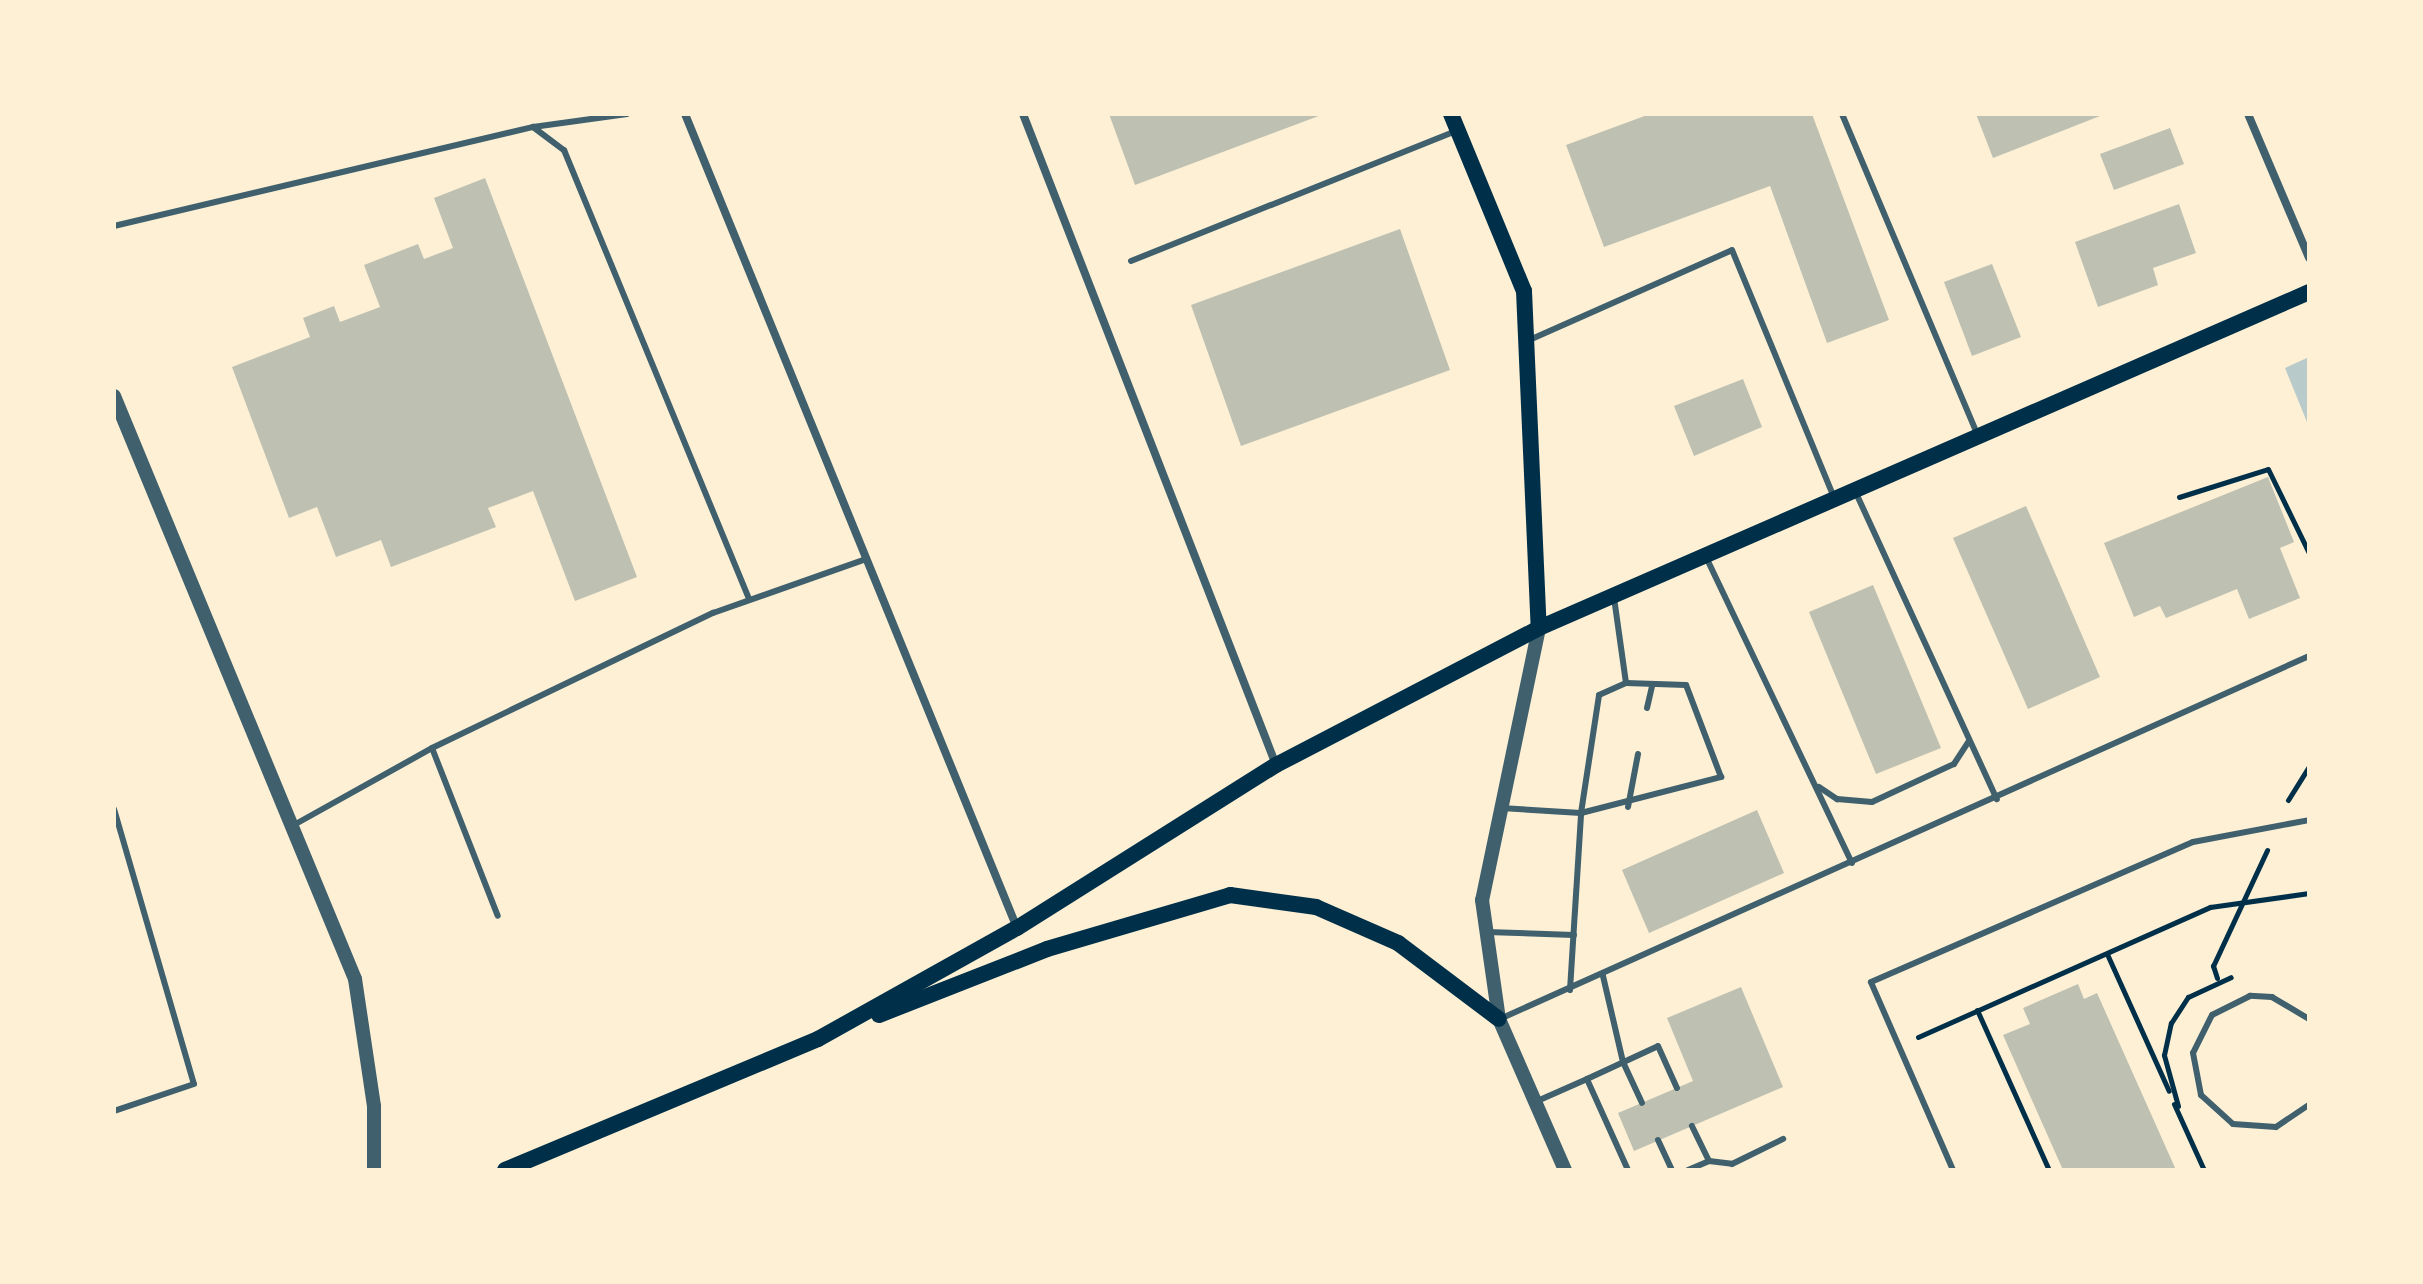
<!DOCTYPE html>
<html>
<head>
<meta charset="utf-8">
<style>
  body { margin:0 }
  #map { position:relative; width:2423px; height:1284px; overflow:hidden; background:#fdf0d5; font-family:Inter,sans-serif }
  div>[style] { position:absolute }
  .green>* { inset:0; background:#b9caca }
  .building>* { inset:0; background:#bec0b2 }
  .path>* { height:5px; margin:-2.5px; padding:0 2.5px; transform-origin:2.5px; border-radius:2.5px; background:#003049 }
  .service>* { height:6px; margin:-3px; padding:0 3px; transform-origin:3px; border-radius:3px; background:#3f606c }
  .minor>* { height:8px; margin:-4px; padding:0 4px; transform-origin:4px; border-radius:4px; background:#3f606c }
  .tertiary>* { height:14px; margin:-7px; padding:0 7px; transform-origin:7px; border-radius:7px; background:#3f606c }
  .secondary>* { height:16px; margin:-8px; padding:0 8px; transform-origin:8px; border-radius:8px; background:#003049 }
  span { translate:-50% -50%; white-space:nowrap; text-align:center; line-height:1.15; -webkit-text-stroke:8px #fdf0d5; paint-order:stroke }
  .frame { position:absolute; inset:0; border:116px solid #fdf0d5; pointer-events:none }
</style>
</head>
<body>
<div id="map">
  <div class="green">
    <div style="clip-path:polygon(2309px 357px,2309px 427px,2285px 368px)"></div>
  </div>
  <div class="building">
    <div style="clip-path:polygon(1109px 114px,1324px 114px,1135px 185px)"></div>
    <div style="clip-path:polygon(1650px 114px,1812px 114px,1889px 320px,1827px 343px,1770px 186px,1604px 247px,1566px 145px)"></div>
    <div style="clip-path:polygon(1976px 114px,2105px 114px,1993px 158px)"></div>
    <div style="clip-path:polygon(2170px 128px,2184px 164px,2114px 190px,2100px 154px)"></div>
    <div style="clip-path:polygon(485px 178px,637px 577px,575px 601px,533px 491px,488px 508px,496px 527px,391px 567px,381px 540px,336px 557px,317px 507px,289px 518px,232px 367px,310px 337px,303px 318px,334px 306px,340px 322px,380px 307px,364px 265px,418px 244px,424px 259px,453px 248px,434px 198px)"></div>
    <div style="clip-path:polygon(2179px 204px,2196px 253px,2153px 268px,2158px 285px,2098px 307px,2075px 242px)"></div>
    <div style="clip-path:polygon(1400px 229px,1450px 370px,1241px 446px,1191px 305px)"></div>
    <div style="clip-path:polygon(1992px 264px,2021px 337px,1972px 356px,1944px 282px)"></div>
    <div style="clip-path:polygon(1743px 379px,1762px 427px,1694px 456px,1674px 406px)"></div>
    <div style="clip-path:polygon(2268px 477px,2294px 542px,2280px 548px,2300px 598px,2249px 619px,2237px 589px,2166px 618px,2160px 606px,2134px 617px,2104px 543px)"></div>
    <div style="clip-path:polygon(2026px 506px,2100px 677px,2028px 709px,1953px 538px)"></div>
    <div style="clip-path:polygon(1873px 585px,1941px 748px,1876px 774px,1809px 612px)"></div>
    <div style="clip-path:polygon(1757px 810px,1784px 873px,1649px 933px,1622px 870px)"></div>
    <div style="clip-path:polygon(2078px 984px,2084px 999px,2097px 993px,2176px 1170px,2063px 1170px,2003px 1035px,2030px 1024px,2023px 1008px)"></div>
    <div style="clip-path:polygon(1741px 987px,1783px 1087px,1634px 1151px,1618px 1113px,1693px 1081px,1667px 1018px)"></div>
  </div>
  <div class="path">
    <div style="left:2179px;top:497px;width:93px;rotate:-17.5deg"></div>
    <div style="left:2268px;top:469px;width:93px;rotate:64deg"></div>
    <div style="left:2288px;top:800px;width:39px;rotate:-58deg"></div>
    <div style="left:2107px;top:954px;width:150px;rotate:65.7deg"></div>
    <div style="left:2217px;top:978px;width:13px;rotate:-108deg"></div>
    <div style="left:2213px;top:966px;width:128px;rotate:-65deg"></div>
    <div style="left:1977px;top:1010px;width:175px;rotate:65.8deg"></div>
    <div style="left:1918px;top:1037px;width:320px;rotate:-24deg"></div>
    <div style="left:2210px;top:907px;width:100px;rotate:-8deg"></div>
    <div style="left:2174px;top:1104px;width:72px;rotate:65.6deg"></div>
    <div style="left:2178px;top:1106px;width:53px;rotate:-105.4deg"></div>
    <div style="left:2164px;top:1055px;width:33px;rotate:-78deg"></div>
    <div style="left:2171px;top:1023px;width:31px;rotate:-57deg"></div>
    <div style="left:2188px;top:997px;width:47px;rotate:-24.9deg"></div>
  </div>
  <div class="service">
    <div style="left:1842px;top:114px;width:347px;rotate:67.1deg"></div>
    <div style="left:533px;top:127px;width:95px;rotate:-7.9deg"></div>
    <div style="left:114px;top:226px;width:431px;rotate:-13.3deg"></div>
    <div style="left:533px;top:127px;width:39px;rotate:37deg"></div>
    <div style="left:564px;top:150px;width:485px;rotate:67.6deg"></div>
    <div style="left:1131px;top:261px;width:352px;rotate:-21.8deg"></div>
    <div style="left:1527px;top:341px;width:224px;rotate:-23.9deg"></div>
    <div style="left:1732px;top:250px;width:268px;rotate:67.6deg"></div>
    <div style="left:1856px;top:493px;width:337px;rotate:65.3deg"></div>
    <div style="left:1706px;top:557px;width:339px;rotate:64.5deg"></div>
    <div style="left:1647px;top:708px;width:23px;rotate:-77deg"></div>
    <div style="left:432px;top:748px;width:180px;rotate:68.6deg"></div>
    <div style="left:1819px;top:787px;width:22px;rotate:34deg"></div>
    <div style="left:1837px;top:799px;width:35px;rotate:5deg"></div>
    <div style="left:1872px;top:802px;width:90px;rotate:-24.9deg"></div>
    <div style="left:1954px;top:764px;width:27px;rotate:-57deg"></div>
    <div style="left:1628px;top:807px;width:54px;rotate:-79.3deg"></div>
    <div style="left:1501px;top:808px;width:80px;rotate:3.6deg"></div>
    <div style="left:1581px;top:813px;width:145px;rotate:-14.4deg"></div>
    <div style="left:1721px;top:777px;width:98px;rotate:-110.8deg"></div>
    <div style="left:1686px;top:685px;width:60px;rotate:-178.1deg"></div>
    <div style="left:1626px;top:683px;width:86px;rotate:-98deg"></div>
    <div style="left:114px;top:809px;width:286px;rotate:73.8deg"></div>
    <div style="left:194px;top:1084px;width:84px;rotate:161.4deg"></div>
    <div style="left:292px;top:826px;width:160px;rotate:-29.1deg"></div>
    <div style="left:432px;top:748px;width:312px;rotate:-25.7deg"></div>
    <div style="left:713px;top:613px;width:162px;rotate:-19.4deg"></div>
    <div style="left:1487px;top:932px;width:87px;rotate:2deg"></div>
    <div style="left:1603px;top:976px;width:88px;rotate:76.9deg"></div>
    <div style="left:1623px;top:1062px;width:45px;rotate:65.1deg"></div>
    <div style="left:1570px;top:990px;width:177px;rotate:-86.4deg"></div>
    <div style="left:1581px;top:813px;width:119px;rotate:-81.3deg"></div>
    <div style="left:1599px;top:695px;width:30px;rotate:-24deg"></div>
    <div style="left:1502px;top:1018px;width:884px;rotate:-24.16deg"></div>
    <div style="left:2309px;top:1019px;width:43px;rotate:-149.3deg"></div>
    <div style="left:2272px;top:997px;width:22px;rotate:-177deg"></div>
    <div style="left:2250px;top:996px;width:42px;rotate:153.4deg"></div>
    <div style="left:2212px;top:1015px;width:42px;rotate:116.6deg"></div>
    <div style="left:2193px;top:1053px;width:43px;rotate:79.2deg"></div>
    <div style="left:2201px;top:1095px;width:43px;rotate:42.2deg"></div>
    <div style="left:2233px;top:1124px;width:43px;rotate:4deg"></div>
    <div style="left:2276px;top:1127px;width:40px;rotate:-34deg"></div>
    <div style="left:1535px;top:1102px;width:57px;rotate:-23.9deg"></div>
    <div style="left:1658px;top:1140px;width:33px;rotate:65deg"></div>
    <div style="left:1709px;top:1161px;width:23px;rotate:7deg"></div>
    <div style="left:1732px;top:1164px;width:57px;rotate:-26.1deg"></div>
    <div style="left:1628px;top:1170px;width:100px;rotate:-114.3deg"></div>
    <div style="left:1587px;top:1079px;width:78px;rotate:-24.9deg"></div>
    <div style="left:1658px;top:1046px;width:46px;rotate:65.7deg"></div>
    <div style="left:1688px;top:1170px;width:23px;rotate:-23deg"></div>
    <div style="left:1709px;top:1161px;width:39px;rotate:-116deg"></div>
    <div style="left:1953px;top:1170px;width:205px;rotate:-113.6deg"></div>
    <div style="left:1871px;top:982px;width:351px;rotate:-23.5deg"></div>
    <div style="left:2193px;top:842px;width:118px;rotate:-10.7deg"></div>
  </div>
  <div class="minor">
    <div style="left:685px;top:114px;width:879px;rotate:67.81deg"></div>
    <div style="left:1023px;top:114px;width:698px;rotate:68.76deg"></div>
    <div style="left:2248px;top:114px;width:156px;rotate:67deg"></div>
  </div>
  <div class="tertiary">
    <div style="left:114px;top:396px;width:631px;rotate:67.54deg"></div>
    <div style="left:355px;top:979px;width:128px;rotate:81.5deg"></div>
    <div style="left:374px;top:1106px;width:64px;rotate:90deg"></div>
    <div style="left:1539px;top:628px;width:278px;rotate:101.8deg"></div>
    <div style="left:1482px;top:900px;width:120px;rotate:81.9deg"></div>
    <div style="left:1499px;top:1019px;width:165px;rotate:66.4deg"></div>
  </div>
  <div class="secondary">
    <div style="left:1451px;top:114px;width:191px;rotate:67.6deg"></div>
    <div style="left:1524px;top:291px;width:337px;rotate:87.5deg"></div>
    <div style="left:879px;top:1015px;width:180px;rotate:-21.4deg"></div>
    <div style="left:1047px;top:949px;width:191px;rotate:-16.4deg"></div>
    <div style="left:1230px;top:895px;width:87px;rotate:7.9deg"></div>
    <div style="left:1316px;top:907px;width:90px;rotate:23.7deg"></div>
    <div style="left:1398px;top:943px;width:126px;rotate:37deg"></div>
    <div style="left:505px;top:1170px;width:339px;rotate:-22.7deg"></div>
    <div style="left:818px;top:1039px;width:228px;rotate:-29.2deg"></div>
    <div style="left:1017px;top:928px;width:306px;rotate:-32.2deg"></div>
    <div style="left:1276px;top:765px;width:297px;rotate:-27.5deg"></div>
    <div style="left:1539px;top:628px;width:840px;rotate:-23.57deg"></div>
  </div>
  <div class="frame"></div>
</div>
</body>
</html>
